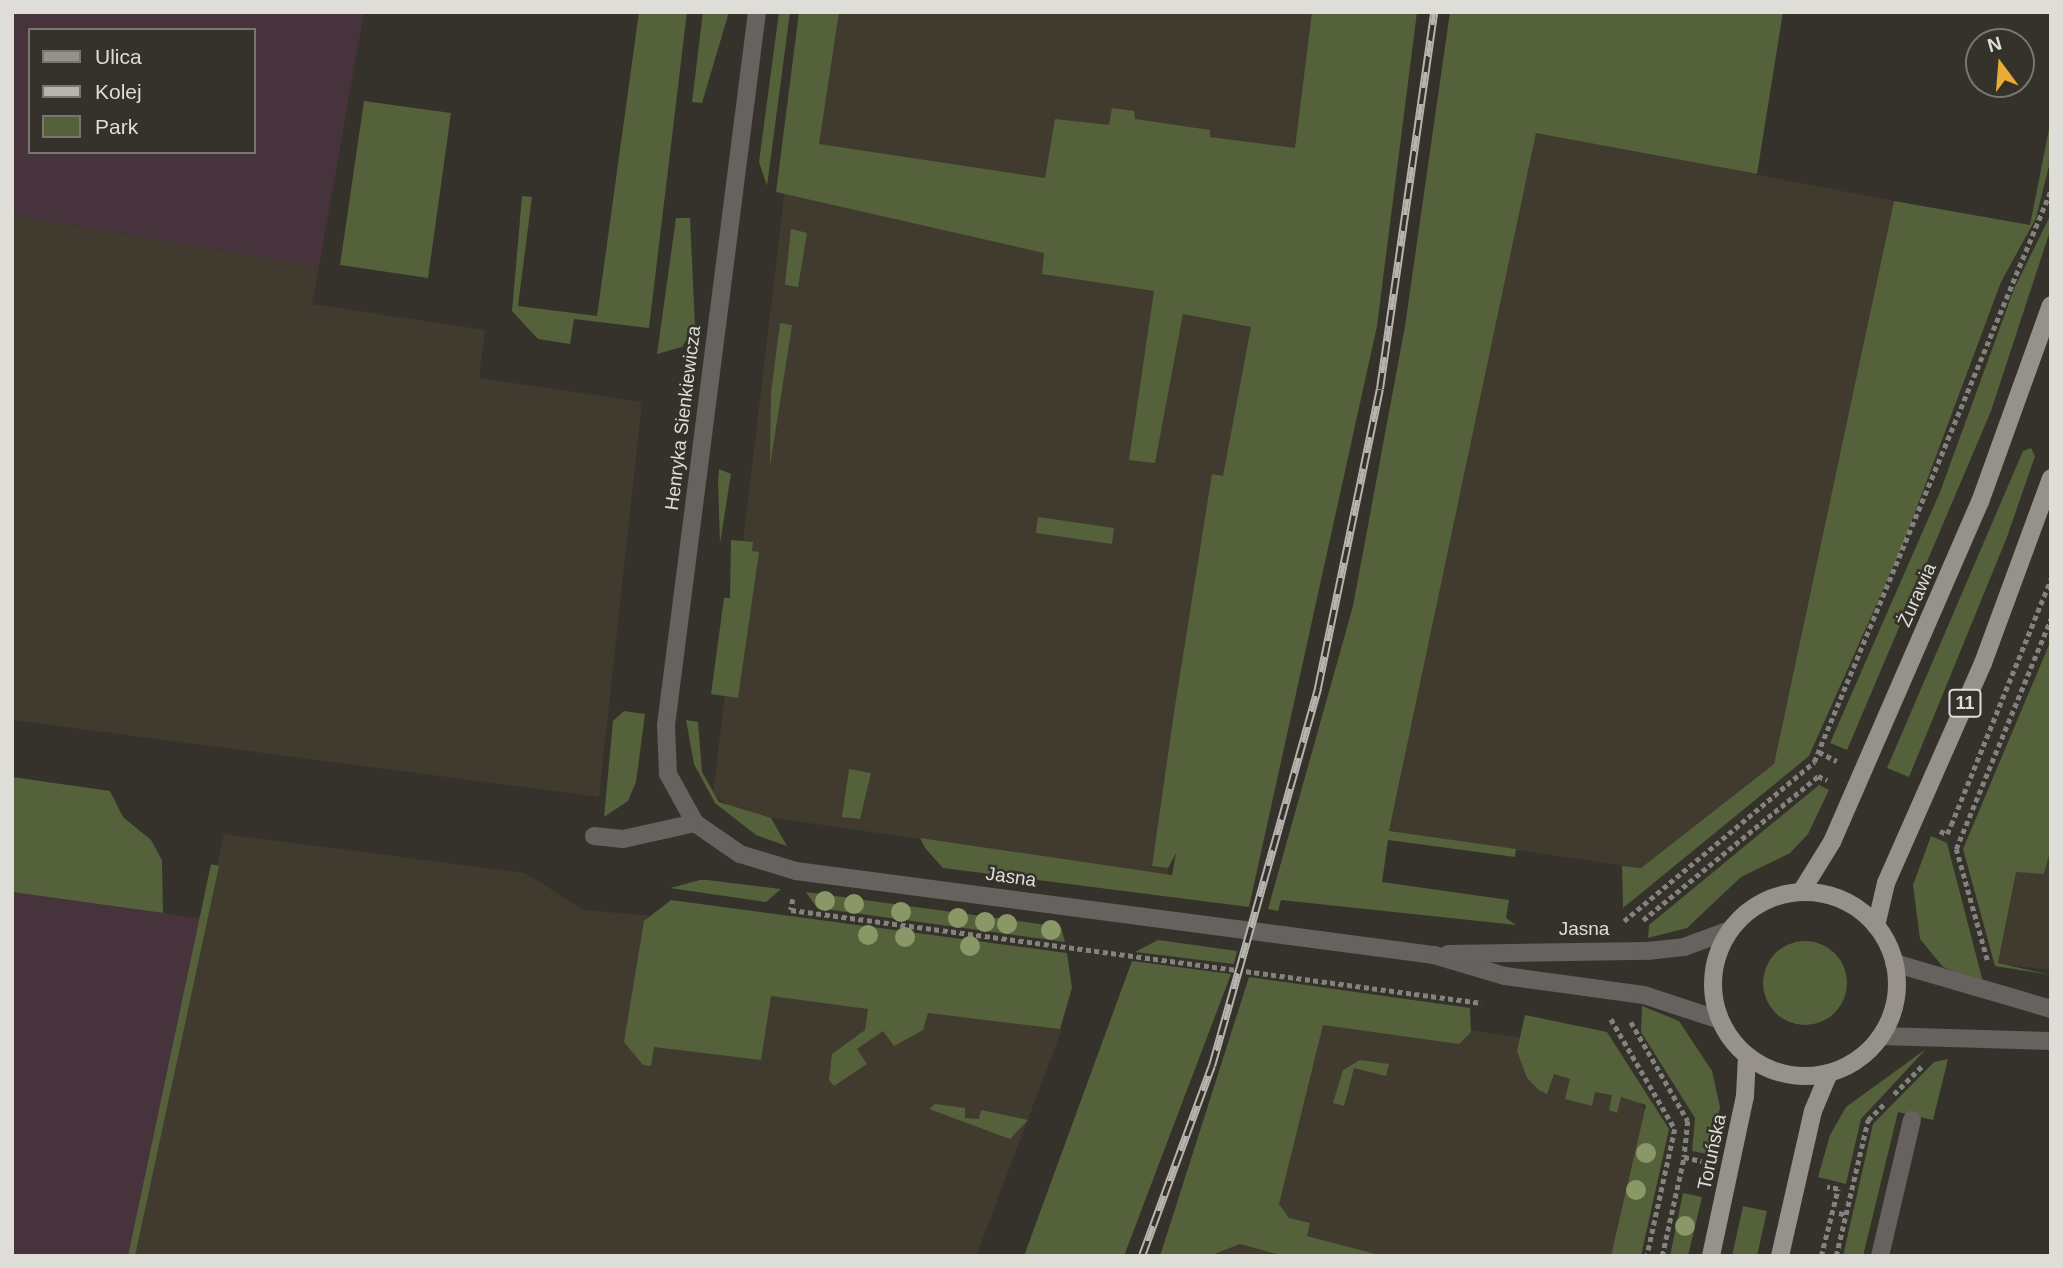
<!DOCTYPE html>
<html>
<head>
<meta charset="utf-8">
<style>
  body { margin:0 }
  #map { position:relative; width:2063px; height:1268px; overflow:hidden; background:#34322a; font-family:Helvetica,sans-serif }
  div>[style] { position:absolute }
  .built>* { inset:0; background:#403b2e }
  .industrial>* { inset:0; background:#46333b }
  .green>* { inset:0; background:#54613b }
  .round { border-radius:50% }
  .path>* { height:4.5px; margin-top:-2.25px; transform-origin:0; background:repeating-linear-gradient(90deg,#84827c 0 5px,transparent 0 8.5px) }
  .minor>* { height:18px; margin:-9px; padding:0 9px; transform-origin:9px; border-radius:9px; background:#65625f }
  .major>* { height:18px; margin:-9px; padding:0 9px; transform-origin:9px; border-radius:9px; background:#96918b }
  .major>.ring { margin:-9px; padding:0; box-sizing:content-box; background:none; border:18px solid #96918b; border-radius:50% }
  .rail>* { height:8px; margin-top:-4px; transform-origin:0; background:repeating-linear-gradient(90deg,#34322a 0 16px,#b6b4ae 0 32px); box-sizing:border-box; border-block:2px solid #b6b4ae }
  .trees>* { width:20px; height:20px; margin:-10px; border-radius:50%; background:#8a9868 }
  span { translate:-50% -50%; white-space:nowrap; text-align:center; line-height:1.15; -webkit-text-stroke:5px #34322a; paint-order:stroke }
  .shield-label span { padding:2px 5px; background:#34322a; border:2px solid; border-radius:5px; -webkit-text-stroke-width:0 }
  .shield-label { font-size:18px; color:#dfddd8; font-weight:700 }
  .street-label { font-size:19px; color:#dfddd8 }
  .frame { position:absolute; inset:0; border:14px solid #dfddd8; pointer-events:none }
  .legend { position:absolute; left:28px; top:28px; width:228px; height:126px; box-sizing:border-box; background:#34322a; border:2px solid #787670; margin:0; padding:9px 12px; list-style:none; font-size:21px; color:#dfddd8 }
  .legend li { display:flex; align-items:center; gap:14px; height:35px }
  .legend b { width:35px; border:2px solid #787670 }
  .north { position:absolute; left:1965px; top:28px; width:70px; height:70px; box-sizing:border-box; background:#34322a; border:2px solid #787670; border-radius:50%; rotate:344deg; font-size:19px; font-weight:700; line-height:28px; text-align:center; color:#dfddd8 }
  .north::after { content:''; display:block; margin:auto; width:24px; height:32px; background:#e8ab37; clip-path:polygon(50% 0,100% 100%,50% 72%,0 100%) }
</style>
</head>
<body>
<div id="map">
  <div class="built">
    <div style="clip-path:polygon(806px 12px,1329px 12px,1167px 875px,740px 813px,713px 794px)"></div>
    <div style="clip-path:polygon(1536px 132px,1894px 201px,1774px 764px,1641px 868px,1389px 832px)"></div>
    <div style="clip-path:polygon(12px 215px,319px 267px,312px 304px,485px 330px,479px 378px,642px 402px,599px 797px,12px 720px)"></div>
    <div style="clip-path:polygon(2051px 688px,2051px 970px,1998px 964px)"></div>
    <div style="clip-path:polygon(224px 834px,525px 873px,584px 910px,652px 916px,643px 975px,1062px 1029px,976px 1256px,131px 1256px)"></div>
    <div style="clip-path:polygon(1285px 1005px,1600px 1048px,1651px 1118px,1615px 1256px,1197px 1256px)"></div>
  </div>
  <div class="industrial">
    <div style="clip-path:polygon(evenodd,12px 12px,364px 12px,319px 267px,12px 215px,12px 12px,30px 30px,254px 30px,254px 152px,30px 152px,30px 30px)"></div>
    <div style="clip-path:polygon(12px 892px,205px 919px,132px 1256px,12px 1256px)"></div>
  </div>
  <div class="green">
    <div style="clip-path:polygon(639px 12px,687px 12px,649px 328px,574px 319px,570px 344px,538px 339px,512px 311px,522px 196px,532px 197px,518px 306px,597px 316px)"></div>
    <div style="clip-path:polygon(703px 12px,729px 12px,702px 103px,692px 102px)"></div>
    <div style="clip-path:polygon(779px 12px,790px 12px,767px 186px,759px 162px)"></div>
    <div style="clip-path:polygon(799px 12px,839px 12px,819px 144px,1045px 178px,1055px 119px,1109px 125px,1112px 108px,1134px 111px,1135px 119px,1210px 130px,1210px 137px,1295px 148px,1312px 12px,1417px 12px,1377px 326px,1249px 907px,943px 868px,925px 848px,920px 838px,1172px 875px,1176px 853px,1168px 868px,1152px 866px,1175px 706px,1212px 474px,1223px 476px,1251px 327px,1183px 314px,1155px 463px,1129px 460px,1154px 291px,1042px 274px,1044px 253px,776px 192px)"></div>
    <div style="clip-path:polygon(1450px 12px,1783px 12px,1757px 174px,1536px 133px,1389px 831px,1516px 849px,1515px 857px,1388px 840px,1382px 882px,1509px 900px,1506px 918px,1516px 925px,1281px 900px,1278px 911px,1268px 909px,1353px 606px,1405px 326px)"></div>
    <div style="clip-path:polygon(364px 101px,451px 113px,428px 278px,340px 265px)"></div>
    <div style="clip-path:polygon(2051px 119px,2051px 158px,2036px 218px,2001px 282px,1902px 547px,1809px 756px,1623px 908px,1622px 866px,1641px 868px,1774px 764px,1894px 201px,2030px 225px)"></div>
    <div style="clip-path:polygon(2051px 214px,2051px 228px,1991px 411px,1847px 750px,1830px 743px,1940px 492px,2014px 289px)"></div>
    <div style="clip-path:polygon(676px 218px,690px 218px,695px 326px,682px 347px,657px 354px)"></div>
    <div style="clip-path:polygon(791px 229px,807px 233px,798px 287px,785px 285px)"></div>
    <div style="clip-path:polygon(780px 323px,792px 325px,770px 466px,771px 393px)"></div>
    <div style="clip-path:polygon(2031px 448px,2035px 456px,2007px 537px,1909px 777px,1887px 768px,2023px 451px)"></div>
    <div style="clip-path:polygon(719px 469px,731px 474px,720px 543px,718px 482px)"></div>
    <div style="clip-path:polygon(1038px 517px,1114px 528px,1112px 544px,1036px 533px)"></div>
    <div style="clip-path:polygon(731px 540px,753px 542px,752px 551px,759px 552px,738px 698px,711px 694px,724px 598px,730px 598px)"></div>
    <div style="clip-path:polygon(2051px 640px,2051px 848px,2044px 874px,2016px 872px,1998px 963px,2051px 975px,1995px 966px,1963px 849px)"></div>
    <div style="clip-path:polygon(624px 711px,645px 714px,636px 782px,628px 801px,604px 817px,613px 721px)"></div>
    <div style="clip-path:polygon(686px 720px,698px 722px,702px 772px,719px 802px,771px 818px,787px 846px,756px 835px,715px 803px,694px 764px)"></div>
    <div style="clip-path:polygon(849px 769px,871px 773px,860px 819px,842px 817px)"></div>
    <div style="clip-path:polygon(12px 777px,110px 791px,123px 817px,151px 840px,162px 860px,163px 913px,12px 892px)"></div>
    <div style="clip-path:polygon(1819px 785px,1829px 790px,1808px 834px,1790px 853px,1741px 877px,1687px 928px,1648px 938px,1649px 925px)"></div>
    <div style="clip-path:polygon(1931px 836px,1947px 843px,1983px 982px,1943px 967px,1920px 939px,1913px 885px)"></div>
    <div style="clip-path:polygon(211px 864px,219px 866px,135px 1256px,128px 1256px)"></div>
    <div style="clip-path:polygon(700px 880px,707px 880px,781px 889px,766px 902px,670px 888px)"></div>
    <div style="clip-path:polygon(806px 892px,1061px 927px,1065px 942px,817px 908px)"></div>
    <div style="clip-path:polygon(671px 900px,1067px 953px,1072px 988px,1060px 1029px,928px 1013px,923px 1030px,894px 1046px,883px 1031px,857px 1049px,867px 1064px,834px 1086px,829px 1080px,832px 1054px,865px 1030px,868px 1009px,771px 996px,761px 1060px,654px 1047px,651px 1066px,643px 1065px,624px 1042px,644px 921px)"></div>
    <div style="clip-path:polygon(1158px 940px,1237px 951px,1234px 964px,1135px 952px)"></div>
    <div class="round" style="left:1763px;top:941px;width:84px;height:84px"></div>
    <div style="clip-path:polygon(1132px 961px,1231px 974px,1124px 1256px,1024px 1256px)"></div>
    <div style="clip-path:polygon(1249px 977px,1470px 1008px,1471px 1032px,1459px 1044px,1323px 1025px,1279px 1204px,1289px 1218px,1310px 1223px,1307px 1236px,1383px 1256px,1284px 1256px,1240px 1244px,1209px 1256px,1160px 1256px)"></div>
    <div style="clip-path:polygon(1642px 1006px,1679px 1021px,1712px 1071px,1720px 1107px,1711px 1155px,1692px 1151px,1695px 1118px,1641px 1032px)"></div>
    <div style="clip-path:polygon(1525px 1015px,1607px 1032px,1669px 1129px,1641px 1256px,1611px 1256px,1646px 1105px,1621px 1097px,1617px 1113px,1609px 1110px,1612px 1095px,1595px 1092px,1592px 1106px,1565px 1099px,1570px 1079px,1554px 1074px,1547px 1094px,1539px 1090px,1527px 1078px,1517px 1051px)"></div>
    <div style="clip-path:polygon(1926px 1049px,1861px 1119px,1846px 1184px,1818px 1177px,1830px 1135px,1846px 1107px)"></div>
    <div style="clip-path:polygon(1948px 1059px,1933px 1120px,1898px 1112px,1863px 1256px,1843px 1256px,1873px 1124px,1934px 1062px)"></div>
    <div style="clip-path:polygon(1360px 1060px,1389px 1064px,1386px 1076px,1354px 1068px,1344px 1106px,1333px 1103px,1343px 1070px)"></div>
    <div style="clip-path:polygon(935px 1104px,965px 1108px,965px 1118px,979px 1119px,981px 1110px,1028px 1120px,1010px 1139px,929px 1109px)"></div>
    <div style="clip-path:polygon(1683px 1193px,1702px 1197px,1688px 1256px,1670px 1256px)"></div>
    <div style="clip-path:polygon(1743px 1206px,1767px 1211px,1757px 1256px,1732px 1256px)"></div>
  </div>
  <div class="path">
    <div style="left:1819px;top:752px;width:20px;rotate:27deg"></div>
    <div style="left:1940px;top:831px;width:8px;rotate:23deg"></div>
    <div style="left:1947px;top:834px;width:10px;rotate:-66deg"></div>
    <div style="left:1951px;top:825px;width:266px;rotate:-67.9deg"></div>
    <div style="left:793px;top:899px;width:11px;rotate:100deg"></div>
    <div style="left:791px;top:910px;width:697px;rotate:7.67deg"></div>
    <div style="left:1643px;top:920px;width:227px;rotate:-39.4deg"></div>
    <div style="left:1818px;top:776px;width:10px;rotate:24deg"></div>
    <div style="left:1624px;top:921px;width:248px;rotate:-39.9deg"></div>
    <div style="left:1814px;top:762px;width:619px;rotate:-67.49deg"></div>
    <div style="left:1987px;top:960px;width:115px;rotate:-105.6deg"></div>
    <div style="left:1956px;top:849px;width:249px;rotate:-67.6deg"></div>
    <div style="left:1611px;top:1019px;width:127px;rotate:59.8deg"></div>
    <div style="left:1675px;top:1129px;width:130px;rotate:102.4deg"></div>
    <div style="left:1631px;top:1022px;width:114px;rotate:60.1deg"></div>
    <div style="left:1688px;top:1121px;width:36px;rotate:96deg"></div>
    <div style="left:1684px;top:1157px;width:18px;rotate:13deg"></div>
    <div style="left:1894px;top:1094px;width:40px;rotate:-45deg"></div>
    <div style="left:1839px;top:1213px;width:8px;rotate:14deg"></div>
    <div style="left:1662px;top:1256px;width:101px;rotate:-77.5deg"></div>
    <div style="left:1821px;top:1256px;width:69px;rotate:-75.8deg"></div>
    <div style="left:1838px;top:1189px;width:11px;rotate:-170deg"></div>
    <div style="left:1836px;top:1256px;width:140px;rotate:-76.8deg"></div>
    <div style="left:1868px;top:1120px;width:24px;rotate:-45deg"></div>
  </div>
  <div class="minor">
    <div style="left:757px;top:12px;width:719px;rotate:97.27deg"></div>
    <div style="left:666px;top:725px;width:49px;rotate:87.7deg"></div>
    <div style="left:668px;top:774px;width:56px;rotate:61.1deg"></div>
    <div style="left:695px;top:823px;width:55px;rotate:34.6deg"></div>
    <div style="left:740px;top:854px;width:59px;rotate:16.9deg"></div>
    <div style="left:796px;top:871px;width:644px;rotate:7.5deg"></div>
    <div style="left:1434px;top:955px;width:74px;rotate:16.5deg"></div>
    <div style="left:1505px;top:976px;width:140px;rotate:7.8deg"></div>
    <div style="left:1644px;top:995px;width:80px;rotate:18.2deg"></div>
    <div style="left:594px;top:836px;width:29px;rotate:6deg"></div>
    <div style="left:623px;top:839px;width:74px;rotate:-12.5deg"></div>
    <div style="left:1448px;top:954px;width:199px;rotate:-0.9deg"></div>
    <div style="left:1647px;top:951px;width:37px;rotate:-6deg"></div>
    <div style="left:1684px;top:947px;width:49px;rotate:-20.3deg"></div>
    <div style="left:1894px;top:963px;width:164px;rotate:16.3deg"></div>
    <div style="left:1881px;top:1036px;width:170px;rotate:1.7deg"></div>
    <div style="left:1880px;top:1256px;width:140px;rotate:-76.8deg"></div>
  </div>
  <div class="major">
    <div style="left:1801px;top:892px;width:59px;rotate:-58.2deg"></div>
    <div style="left:1832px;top:842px;width:371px;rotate:-66.5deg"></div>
    <div style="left:1980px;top:502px;width:209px;rotate:-70.2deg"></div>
    <div class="ring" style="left:1713px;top:892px;width:166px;height:166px"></div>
    <div style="left:1876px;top:926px;width:44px;rotate:-76.9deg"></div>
    <div style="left:1886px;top:883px;width:240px;rotate:-66.2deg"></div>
    <div style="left:1983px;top:663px;width:197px;rotate:-69.8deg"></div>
    <div style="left:1711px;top:1256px;width:164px;rotate:-78deg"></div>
    <div style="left:1745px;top:1096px;width:40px;rotate:-87.1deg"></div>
    <div style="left:1780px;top:1256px;width:149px;rotate:-77.2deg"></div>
    <div style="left:1813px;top:1111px;width:41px;rotate:-67.2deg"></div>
  </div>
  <div class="rail">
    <div style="left:1142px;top:1256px;width:202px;rotate:-69.8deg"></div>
    <div style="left:1212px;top:1066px;width:393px;rotate:-74.3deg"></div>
    <div style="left:1318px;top:688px;width:305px;rotate:-78.3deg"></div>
    <div style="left:1380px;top:389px;width:381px;rotate:-81.8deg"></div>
  </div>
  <div class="trees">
    <div style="left:825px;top:901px"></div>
    <div style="left:854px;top:904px"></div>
    <div style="left:901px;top:912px"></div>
    <div style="left:958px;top:918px"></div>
    <div style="left:985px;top:922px"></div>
    <div style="left:1007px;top:924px"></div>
    <div style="left:1051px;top:930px"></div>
    <div style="left:868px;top:935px"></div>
    <div style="left:905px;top:937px"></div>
    <div style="left:970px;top:946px"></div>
    <div style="left:1646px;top:1153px"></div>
    <div style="left:1636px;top:1190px"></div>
    <div style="left:1685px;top:1226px"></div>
  </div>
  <div class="shield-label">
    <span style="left:1965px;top:703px">11</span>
  </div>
  <div class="street-label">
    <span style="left:683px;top:418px;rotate:-83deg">Henryka Sienkiewicza</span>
    <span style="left:1917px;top:595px;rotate:-66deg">Żurawia</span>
    <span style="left:1011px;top:877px;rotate:8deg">Jasna</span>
    <span style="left:1584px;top:929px">Jasna</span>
    <span style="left:1712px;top:1152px;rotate:-78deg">Toruńska</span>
  </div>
  <div class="frame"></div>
  <ul class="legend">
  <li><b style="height:9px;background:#96918b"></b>Ulica</li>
  <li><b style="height:9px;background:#b6b4ae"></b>Kolej</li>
  <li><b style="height:19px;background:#54613b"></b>Park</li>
  </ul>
  <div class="north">N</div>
</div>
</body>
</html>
